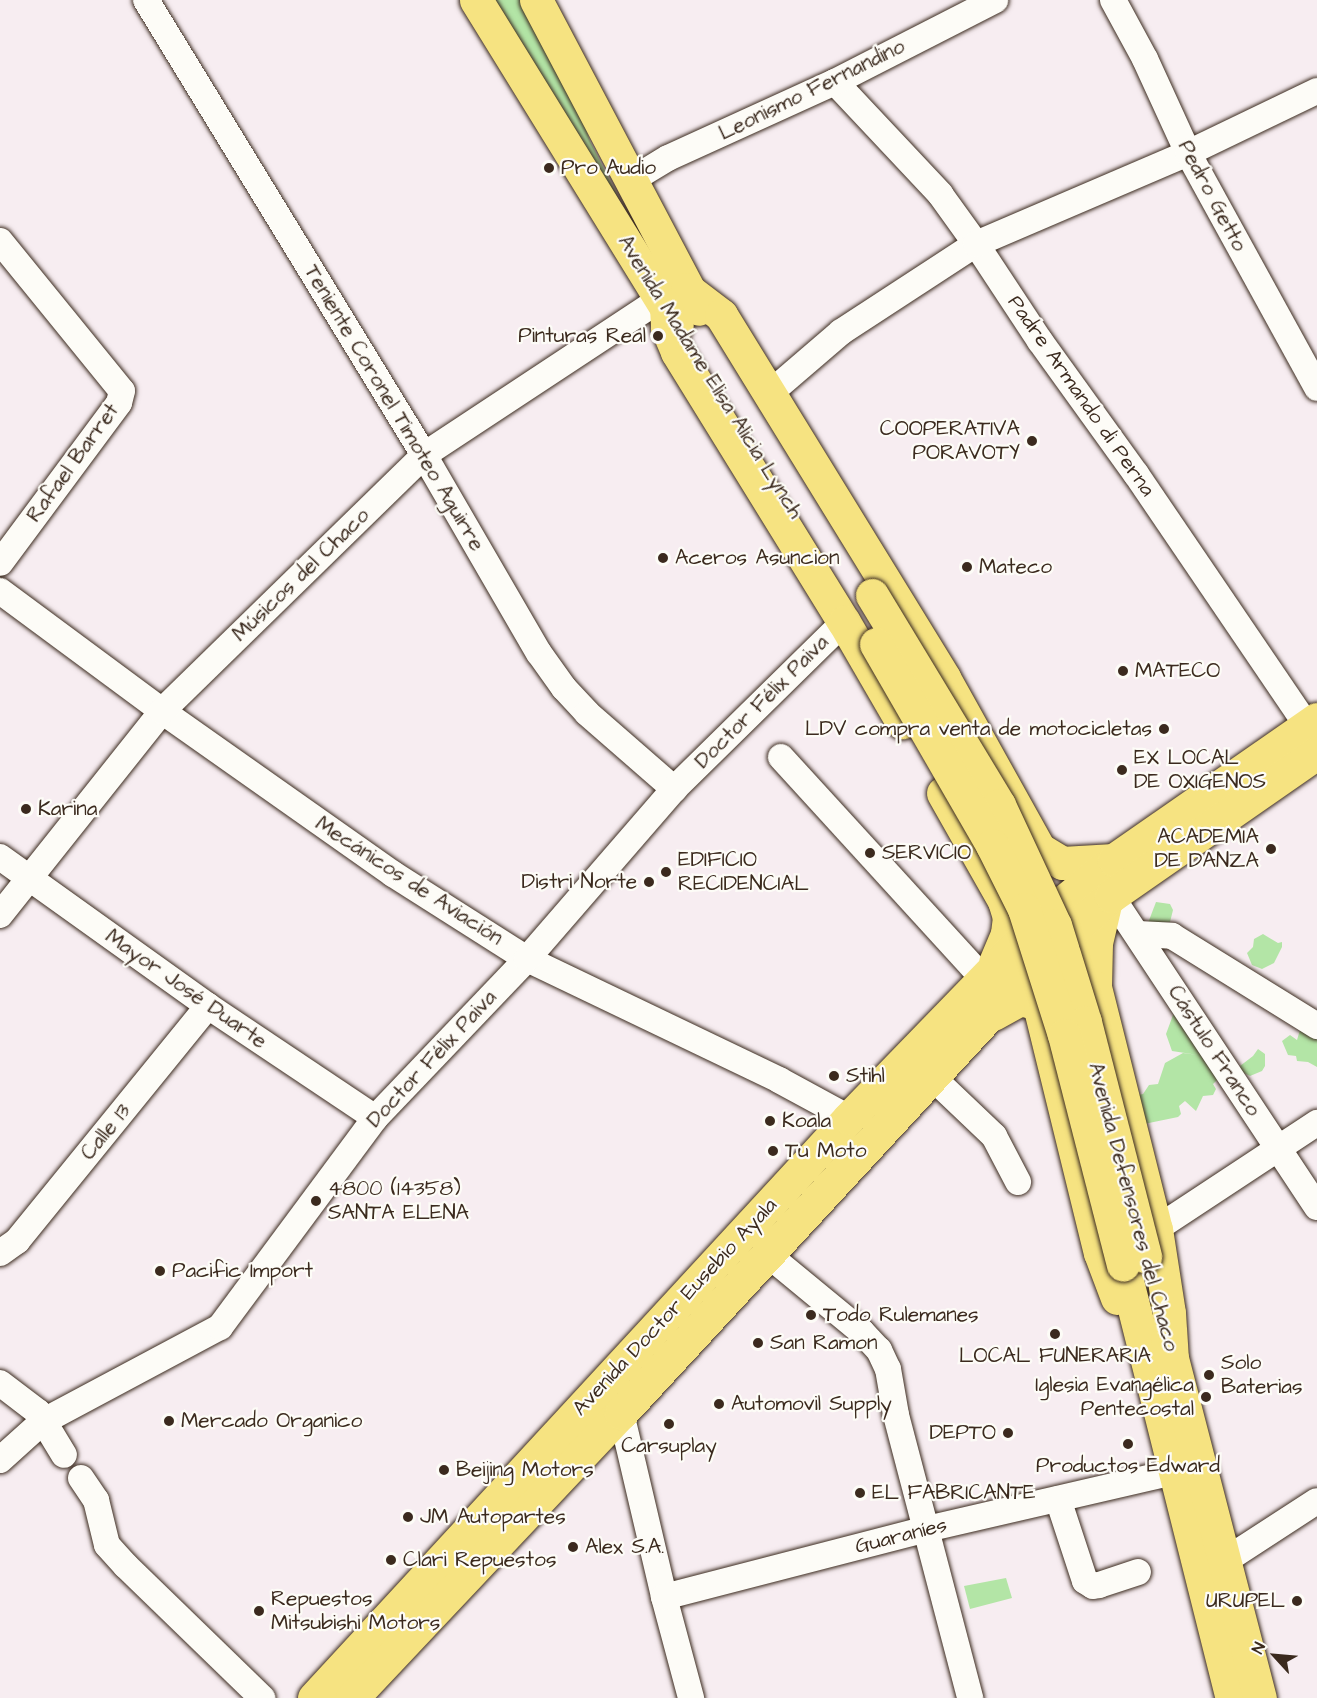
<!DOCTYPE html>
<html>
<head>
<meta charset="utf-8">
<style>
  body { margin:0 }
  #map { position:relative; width:1317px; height:1698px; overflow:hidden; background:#f7edf1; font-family:"Architects Daughter",sans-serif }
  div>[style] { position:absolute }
  .green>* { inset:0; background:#b3e5a6 }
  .roads { filter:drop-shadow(0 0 2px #3b2a1e) drop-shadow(0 0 2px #3b2a1e) }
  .minor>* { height:26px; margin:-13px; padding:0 13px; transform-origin:13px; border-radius:13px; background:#fdfcf7 }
  .highway>* { height:33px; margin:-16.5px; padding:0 16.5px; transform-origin:16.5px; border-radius:16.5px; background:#f6e381 }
  .bridges { filter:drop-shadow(0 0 2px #3b2a1e) drop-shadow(0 0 2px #3b2a1e) }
  .highway-bridge>* { height:33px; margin:-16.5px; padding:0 16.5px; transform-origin:16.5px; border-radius:16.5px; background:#f6e381 }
  .dots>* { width:16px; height:16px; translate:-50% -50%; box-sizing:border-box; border:3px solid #fdfcf7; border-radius:50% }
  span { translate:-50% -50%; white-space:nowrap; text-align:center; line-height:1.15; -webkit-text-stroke:4.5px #fdfcf7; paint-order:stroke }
  .street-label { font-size:21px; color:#3b2a1e }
  .poi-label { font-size:21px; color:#3b2a1e }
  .left { translate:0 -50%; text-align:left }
  .right { translate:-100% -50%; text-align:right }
  .north { position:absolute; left:1245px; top:1626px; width:60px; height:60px; -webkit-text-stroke:4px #fdfcf7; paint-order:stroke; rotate:296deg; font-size:16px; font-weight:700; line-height:24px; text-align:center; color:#3b2a1e }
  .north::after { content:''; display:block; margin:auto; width:21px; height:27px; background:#3b2a1e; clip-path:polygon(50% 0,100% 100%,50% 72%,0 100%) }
</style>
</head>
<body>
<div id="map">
  <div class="green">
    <div style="clip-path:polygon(495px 0,529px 0,577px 104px,590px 141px,626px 213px)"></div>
    <div style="clip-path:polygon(1156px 902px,1170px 904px,1173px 910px,1170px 922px,1148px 923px)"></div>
    <div style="clip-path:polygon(1263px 934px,1278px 943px,1282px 942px,1282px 947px,1274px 963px,1262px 969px,1252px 965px,1247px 953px,1253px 947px,1254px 939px)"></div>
    <div style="clip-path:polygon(1173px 1015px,1179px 1015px,1218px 1079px,1213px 1084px,1216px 1089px,1213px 1095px,1203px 1096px,1196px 1111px,1185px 1101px,1179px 1106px,1181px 1114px,1178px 1117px,1144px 1124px,1138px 1095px,1143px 1094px,1149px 1085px,1158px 1084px,1165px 1063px,1183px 1053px,1198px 1055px,1172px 1051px,1166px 1034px)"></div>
    <div style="clip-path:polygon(1300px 1030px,1317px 1030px,1317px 1067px,1308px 1062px,1297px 1061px,1296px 1056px,1288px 1055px,1282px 1041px,1290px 1035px,1297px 1040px)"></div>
    <div style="clip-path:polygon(1258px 1049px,1265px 1054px,1265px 1066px,1262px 1071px,1250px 1076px,1242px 1072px,1240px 1066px,1253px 1056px)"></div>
    <div style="clip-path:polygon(1006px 1578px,1012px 1598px,970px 1609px,964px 1586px)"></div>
  </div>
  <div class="roads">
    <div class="minor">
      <div style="left:146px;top:0;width:533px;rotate:58.58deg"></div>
      <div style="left:424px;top:455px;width:229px;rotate:59.9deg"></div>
      <div style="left:539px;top:653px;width:43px;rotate:54.5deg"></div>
      <div style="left:564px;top:688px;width:34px;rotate:47deg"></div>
      <div style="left:587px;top:713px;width:116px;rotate:41.1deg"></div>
      <div style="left:1113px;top:0;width:67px;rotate:61.5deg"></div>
      <div style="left:1145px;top:59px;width:103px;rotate:65.4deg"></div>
      <div style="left:1188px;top:153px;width:268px;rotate:61.2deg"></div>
      <div style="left:835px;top:82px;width:154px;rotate:46.8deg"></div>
      <div style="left:940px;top:194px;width:62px;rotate:54.2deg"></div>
      <div style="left:976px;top:244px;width:116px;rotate:56.6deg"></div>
      <div style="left:1040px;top:341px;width:164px;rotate:54.2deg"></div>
      <div style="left:1136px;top:474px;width:305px;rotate:55.8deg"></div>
      <div style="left:630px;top:181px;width:44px;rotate:-31.2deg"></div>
      <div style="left:668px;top:158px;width:183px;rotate:-24.5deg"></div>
      <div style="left:835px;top:82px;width:180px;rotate:-27.1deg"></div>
      <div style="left:0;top:241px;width:193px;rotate:50.9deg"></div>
      <div style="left:122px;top:391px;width:12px;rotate:104deg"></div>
      <div style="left:119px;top:403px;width:199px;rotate:126.6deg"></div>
      <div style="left:769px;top:394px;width:95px;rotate:-40.7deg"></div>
      <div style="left:841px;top:332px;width:161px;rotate:-33.1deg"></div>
      <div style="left:976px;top:244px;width:231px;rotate:-23.2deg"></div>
      <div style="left:1188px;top:153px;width:143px;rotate:-25.7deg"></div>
      <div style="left:0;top:591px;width:202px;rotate:36.5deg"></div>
      <div style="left:162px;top:711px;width:283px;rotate:35.2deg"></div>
      <div style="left:393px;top:874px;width:159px;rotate:32.4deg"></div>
      <div style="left:527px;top:959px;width:280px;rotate:25.6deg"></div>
      <div style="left:779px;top:1080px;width:80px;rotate:28.5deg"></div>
      <div style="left:781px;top:757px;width:301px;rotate:47.6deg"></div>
      <div style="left:0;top:857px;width:256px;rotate:35.6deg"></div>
      <div style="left:208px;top:1006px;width:201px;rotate:33.8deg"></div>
      <div style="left:1111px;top:896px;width:373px;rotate:56.5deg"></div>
      <div style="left:0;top:915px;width:260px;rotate:-51.5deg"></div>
      <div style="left:162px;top:711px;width:366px;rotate:-44.3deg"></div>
      <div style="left:424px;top:455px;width:284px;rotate:-33.4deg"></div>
      <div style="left:1138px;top:934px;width:34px;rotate:3deg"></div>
      <div style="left:1172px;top:936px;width:171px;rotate:31.8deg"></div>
      <div style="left:931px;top:1076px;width:87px;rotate:43.6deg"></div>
      <div style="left:994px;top:1136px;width:52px;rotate:62.4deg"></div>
      <div style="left:1156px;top:1229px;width:193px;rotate:-33.4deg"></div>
      <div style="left:0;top:1253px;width:21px;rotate:-35deg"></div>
      <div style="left:17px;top:1241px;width:303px;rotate:-50.9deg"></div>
      <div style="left:766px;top:1253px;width:124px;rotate:39.5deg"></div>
      <div style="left:862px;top:1332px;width:25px;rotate:47deg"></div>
      <div style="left:879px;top:1350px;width:21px;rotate:65deg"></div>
      <div style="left:888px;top:1369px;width:47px;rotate:80.1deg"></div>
      <div style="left:896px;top:1415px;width:293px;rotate:75.3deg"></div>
      <div style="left:0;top:1383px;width:48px;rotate:37.3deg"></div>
      <div style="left:38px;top:1412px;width:50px;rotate:58.8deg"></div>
      <div style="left:621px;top:1413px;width:189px;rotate:76.8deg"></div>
      <div style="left:664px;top:1597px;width:105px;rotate:75deg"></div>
      <div style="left:0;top:1460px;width:57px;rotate:-42.1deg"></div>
      <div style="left:42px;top:1422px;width:202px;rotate:-28.1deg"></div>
      <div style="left:220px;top:1327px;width:260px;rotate:-53.4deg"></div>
      <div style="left:375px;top:1118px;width:220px;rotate:-46.3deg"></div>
      <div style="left:527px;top:959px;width:225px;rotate:-49.1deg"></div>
      <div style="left:674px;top:789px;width:238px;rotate:-44.5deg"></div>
      <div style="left:81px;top:1478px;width:27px;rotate:56deg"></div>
      <div style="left:96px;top:1500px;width:46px;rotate:76.3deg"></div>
      <div style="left:107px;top:1545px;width:28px;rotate:48deg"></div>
      <div style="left:126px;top:1566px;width:190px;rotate:44.1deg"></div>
      <div style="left:1058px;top:1499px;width:86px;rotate:71.8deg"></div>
      <div style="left:1085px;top:1581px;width:9px;rotate:32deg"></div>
      <div style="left:1093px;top:1586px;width:6px;rotate:-9deg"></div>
      <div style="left:1099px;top:1585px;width:41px;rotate:-18.4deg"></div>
      <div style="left:1226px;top:1560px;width:108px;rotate:-33deg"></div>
      <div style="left:664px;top:1597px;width:272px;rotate:-14.5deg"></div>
      <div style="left:927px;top:1529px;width:253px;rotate:-13deg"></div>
    </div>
    <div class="highway">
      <div style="left:476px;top:0;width:382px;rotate:58.3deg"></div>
      <div style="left:536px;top:0;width:349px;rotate:62.2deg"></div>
      <div style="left:687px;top:289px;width:43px;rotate:37.4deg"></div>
      <div style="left:721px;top:315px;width:426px;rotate:58.4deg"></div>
      <div style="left:944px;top:678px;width:196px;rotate:60.9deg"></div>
      <div style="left:1039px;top:849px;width:27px;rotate:31deg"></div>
      <div style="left:1062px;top:863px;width:52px;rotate:-3.3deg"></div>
      <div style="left:666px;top:306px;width:22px;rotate:87deg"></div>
      <div style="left:667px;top:328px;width:26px;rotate:67deg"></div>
      <div style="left:677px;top:352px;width:317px;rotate:58.3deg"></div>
      <div style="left:844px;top:622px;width:116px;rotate:59.9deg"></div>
      <div style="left:943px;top:793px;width:124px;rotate:60.5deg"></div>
      <div style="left:1004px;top:901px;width:17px;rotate:73deg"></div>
      <div style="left:1009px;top:917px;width:17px;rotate:97deg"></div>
      <div style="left:1007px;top:934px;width:30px;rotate:113deg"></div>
      <div style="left:1106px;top:900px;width:44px;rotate:103.1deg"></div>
      <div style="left:1096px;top:943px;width:44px;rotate:91.3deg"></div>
      <div style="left:1095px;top:987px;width:250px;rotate:75.9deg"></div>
      <div style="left:1156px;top:1229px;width:85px;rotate:81.2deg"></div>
      <div style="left:1169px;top:1313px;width:47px;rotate:86.3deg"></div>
      <div style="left:993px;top:1014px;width:31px;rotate:-29deg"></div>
      <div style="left:1020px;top:999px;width:16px;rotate:15deg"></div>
      <div style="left:1035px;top:1003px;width:8px;rotate:50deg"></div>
      <div style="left:1040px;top:1009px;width:251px;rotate:76.2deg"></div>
      <div style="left:1100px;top:1253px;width:48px;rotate:69.3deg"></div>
      <div style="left:1123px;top:1265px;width:447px;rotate:75.9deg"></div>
      <div style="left:1167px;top:1339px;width:371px;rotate:75.5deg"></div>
      <div style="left:314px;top:1698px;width:789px;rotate:-47.31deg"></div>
      <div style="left:849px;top:1118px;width:276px;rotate:-45.9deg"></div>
      <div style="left:1041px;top:920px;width:94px;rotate:-39.4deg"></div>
      <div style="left:1114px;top:860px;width:247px;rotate:-34.8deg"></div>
      <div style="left:352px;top:1698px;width:392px;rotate:-46.7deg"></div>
      <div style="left:621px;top:1413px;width:633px;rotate:-47.24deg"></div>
      <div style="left:1051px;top:948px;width:79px;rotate:-40.9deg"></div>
      <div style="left:1111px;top:896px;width:251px;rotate:-34.8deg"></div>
    </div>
  </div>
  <div class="bridges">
    <div class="highway-bridge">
      <div style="left:872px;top:595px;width:245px;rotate:58.8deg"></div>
      <div style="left:999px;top:805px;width:132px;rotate:65deg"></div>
      <div style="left:1055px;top:925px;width:102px;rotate:72.8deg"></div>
      <div style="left:1085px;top:1022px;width:242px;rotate:75.6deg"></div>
      <div style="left:876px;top:644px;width:232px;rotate:60deg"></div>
      <div style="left:992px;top:845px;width:72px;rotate:63.4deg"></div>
      <div style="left:1024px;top:909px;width:132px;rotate:72.4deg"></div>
      <div style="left:1064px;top:1035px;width:237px;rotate:75.6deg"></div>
    </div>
  </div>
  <div class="dots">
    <div style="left:549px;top:168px;background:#3b2a1e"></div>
    <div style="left:658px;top:336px;background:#3b2a1e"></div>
    <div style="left:1032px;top:441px;background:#3b2a1e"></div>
    <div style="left:663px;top:558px;background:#3b2a1e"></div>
    <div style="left:967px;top:567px;background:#3b2a1e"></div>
    <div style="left:1123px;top:671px;background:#3b2a1e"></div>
    <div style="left:1164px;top:729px;background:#3b2a1e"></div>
    <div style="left:1122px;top:770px;background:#3b2a1e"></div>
    <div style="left:26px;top:809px;background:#3b2a1e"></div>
    <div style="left:1271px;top:849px;background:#3b2a1e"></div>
    <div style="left:870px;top:853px;background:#3b2a1e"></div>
    <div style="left:666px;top:872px;background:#3b2a1e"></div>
    <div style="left:649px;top:882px;background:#3b2a1e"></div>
    <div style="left:834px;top:1076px;background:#3b2a1e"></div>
    <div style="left:770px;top:1121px;background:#3b2a1e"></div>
    <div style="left:773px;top:1151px;background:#3b2a1e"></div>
    <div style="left:316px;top:1201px;background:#3b2a1e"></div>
    <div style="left:160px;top:1271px;background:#3b2a1e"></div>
    <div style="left:811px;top:1315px;background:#3b2a1e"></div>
    <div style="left:1055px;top:1334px;background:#3b2a1e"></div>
    <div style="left:758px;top:1343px;background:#3b2a1e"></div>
    <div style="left:1209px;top:1375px;background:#3b2a1e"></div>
    <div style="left:1206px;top:1397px;background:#3b2a1e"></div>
    <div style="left:719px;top:1404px;background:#3b2a1e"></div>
    <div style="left:169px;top:1421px;background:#3b2a1e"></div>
    <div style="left:669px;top:1424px;background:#3b2a1e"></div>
    <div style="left:1008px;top:1433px;background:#3b2a1e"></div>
    <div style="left:1128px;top:1444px;background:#3b2a1e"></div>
    <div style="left:444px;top:1470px;background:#3b2a1e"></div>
    <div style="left:860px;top:1493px;background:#3b2a1e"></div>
    <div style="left:408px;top:1517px;background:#3b2a1e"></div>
    <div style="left:573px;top:1547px;background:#3b2a1e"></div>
    <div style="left:391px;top:1560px;background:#3b2a1e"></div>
    <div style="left:1297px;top:1601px;background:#3b2a1e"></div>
    <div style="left:259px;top:1611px;background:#3b2a1e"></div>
  </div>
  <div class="street-label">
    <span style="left:812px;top:90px;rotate:-26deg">Leonismo Fernandino</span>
    <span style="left:1212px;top:196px;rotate:62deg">Pedro Getto</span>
    <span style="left:710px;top:377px;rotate:58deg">Avenida Madame Elisa Alicia Lynch</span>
    <span style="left:1081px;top:396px;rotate:55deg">Padre Armando di Perna</span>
    <span style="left:394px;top:408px;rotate:59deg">Teniente Coronel Timoteo Aguirre</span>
    <span style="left:73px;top:463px;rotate:-54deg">Rafael Barret</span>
    <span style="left:301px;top:575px;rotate:-44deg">Músicos del Chaco</span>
    <span style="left:762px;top:702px;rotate:-45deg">Doctor Félix Paiva</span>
    <span style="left:409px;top:881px;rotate:33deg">Mecánicos de Aviación</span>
    <span style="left:186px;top:989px;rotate:35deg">Mayor José Duarte</span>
    <span style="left:1214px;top:1051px;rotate:57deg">Cástulo Franco</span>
    <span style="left:432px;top:1059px;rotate:-47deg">Doctor Félix Paiva</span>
    <span style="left:106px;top:1132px;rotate:-51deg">Calle 13</span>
    <span style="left:1133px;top:1207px;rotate:75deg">Avenida Defensores del Chaco</span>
    <span style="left:675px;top:1307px;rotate:-47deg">Avenida Doctor Eusebio Ayala</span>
    <span style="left:901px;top:1536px;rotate:-14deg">Guaraníes</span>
  </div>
  <div class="poi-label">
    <span class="left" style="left:561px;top:168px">Pro Audio</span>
    <span class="right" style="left:646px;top:336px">Pinturas Real</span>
    <span class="right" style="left:1020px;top:441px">COOPERATIVA<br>PORAVOTY</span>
    <span class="left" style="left:675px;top:558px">Aceros Asuncion</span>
    <span class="left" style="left:979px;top:567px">Mateco</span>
    <span class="left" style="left:1135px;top:671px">MATECO</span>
    <span class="right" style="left:1152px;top:729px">LDV compra venta de motocicletas</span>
    <span class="left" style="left:1134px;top:770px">EX LOCAL<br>DE OXIGENOS</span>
    <span class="left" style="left:38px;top:809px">Karina</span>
    <span class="right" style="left:1259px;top:849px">ACADEMIA<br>DE DANZA</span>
    <span class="left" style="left:882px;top:853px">SERVICIO</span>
    <span class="left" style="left:678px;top:872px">EDIFICIO<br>RECIDENCIAL</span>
    <span class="right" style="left:637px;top:882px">Distri Norte</span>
    <span class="left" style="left:846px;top:1076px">Stihl</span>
    <span class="left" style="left:782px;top:1121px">Koala</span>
    <span class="left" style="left:785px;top:1151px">Tu Moto</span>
    <span class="left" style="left:328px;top:1201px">4800 (14358)<br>SANTA ELENA</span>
    <span class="left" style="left:172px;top:1271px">Pacific Import</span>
    <span class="left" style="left:823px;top:1315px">Todo Rulemanes</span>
    <span class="left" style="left:770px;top:1343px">San Ramon</span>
    <span style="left:1055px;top:1356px">LOCAL FUNERARIA</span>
    <span class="left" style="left:1221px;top:1375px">Solo<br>Baterias</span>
    <span class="right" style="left:1194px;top:1397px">Iglesia Evangélica<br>Pentecostal</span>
    <span class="left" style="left:731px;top:1404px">Automovil Supply</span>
    <span class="left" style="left:181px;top:1421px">Mercado Organico</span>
    <span class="right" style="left:996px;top:1433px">DEPTO</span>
    <span style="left:669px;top:1446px">Carsuplay</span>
    <span style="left:1128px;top:1466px">Productos Edward</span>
    <span class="left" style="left:456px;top:1470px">Beijing Motors</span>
    <span class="left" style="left:872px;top:1493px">EL FABRICANTE</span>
    <span class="left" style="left:420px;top:1517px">JM Autopartes</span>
    <span class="left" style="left:585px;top:1547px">Alex S.A.</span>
    <span class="left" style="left:403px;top:1560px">Clari Repuestos</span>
    <span class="left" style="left:271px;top:1611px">Repuestos<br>Mitsubishi Motors</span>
    <span class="right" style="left:1285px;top:1601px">URUPEL</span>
  </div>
  <div class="north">N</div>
</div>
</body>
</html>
